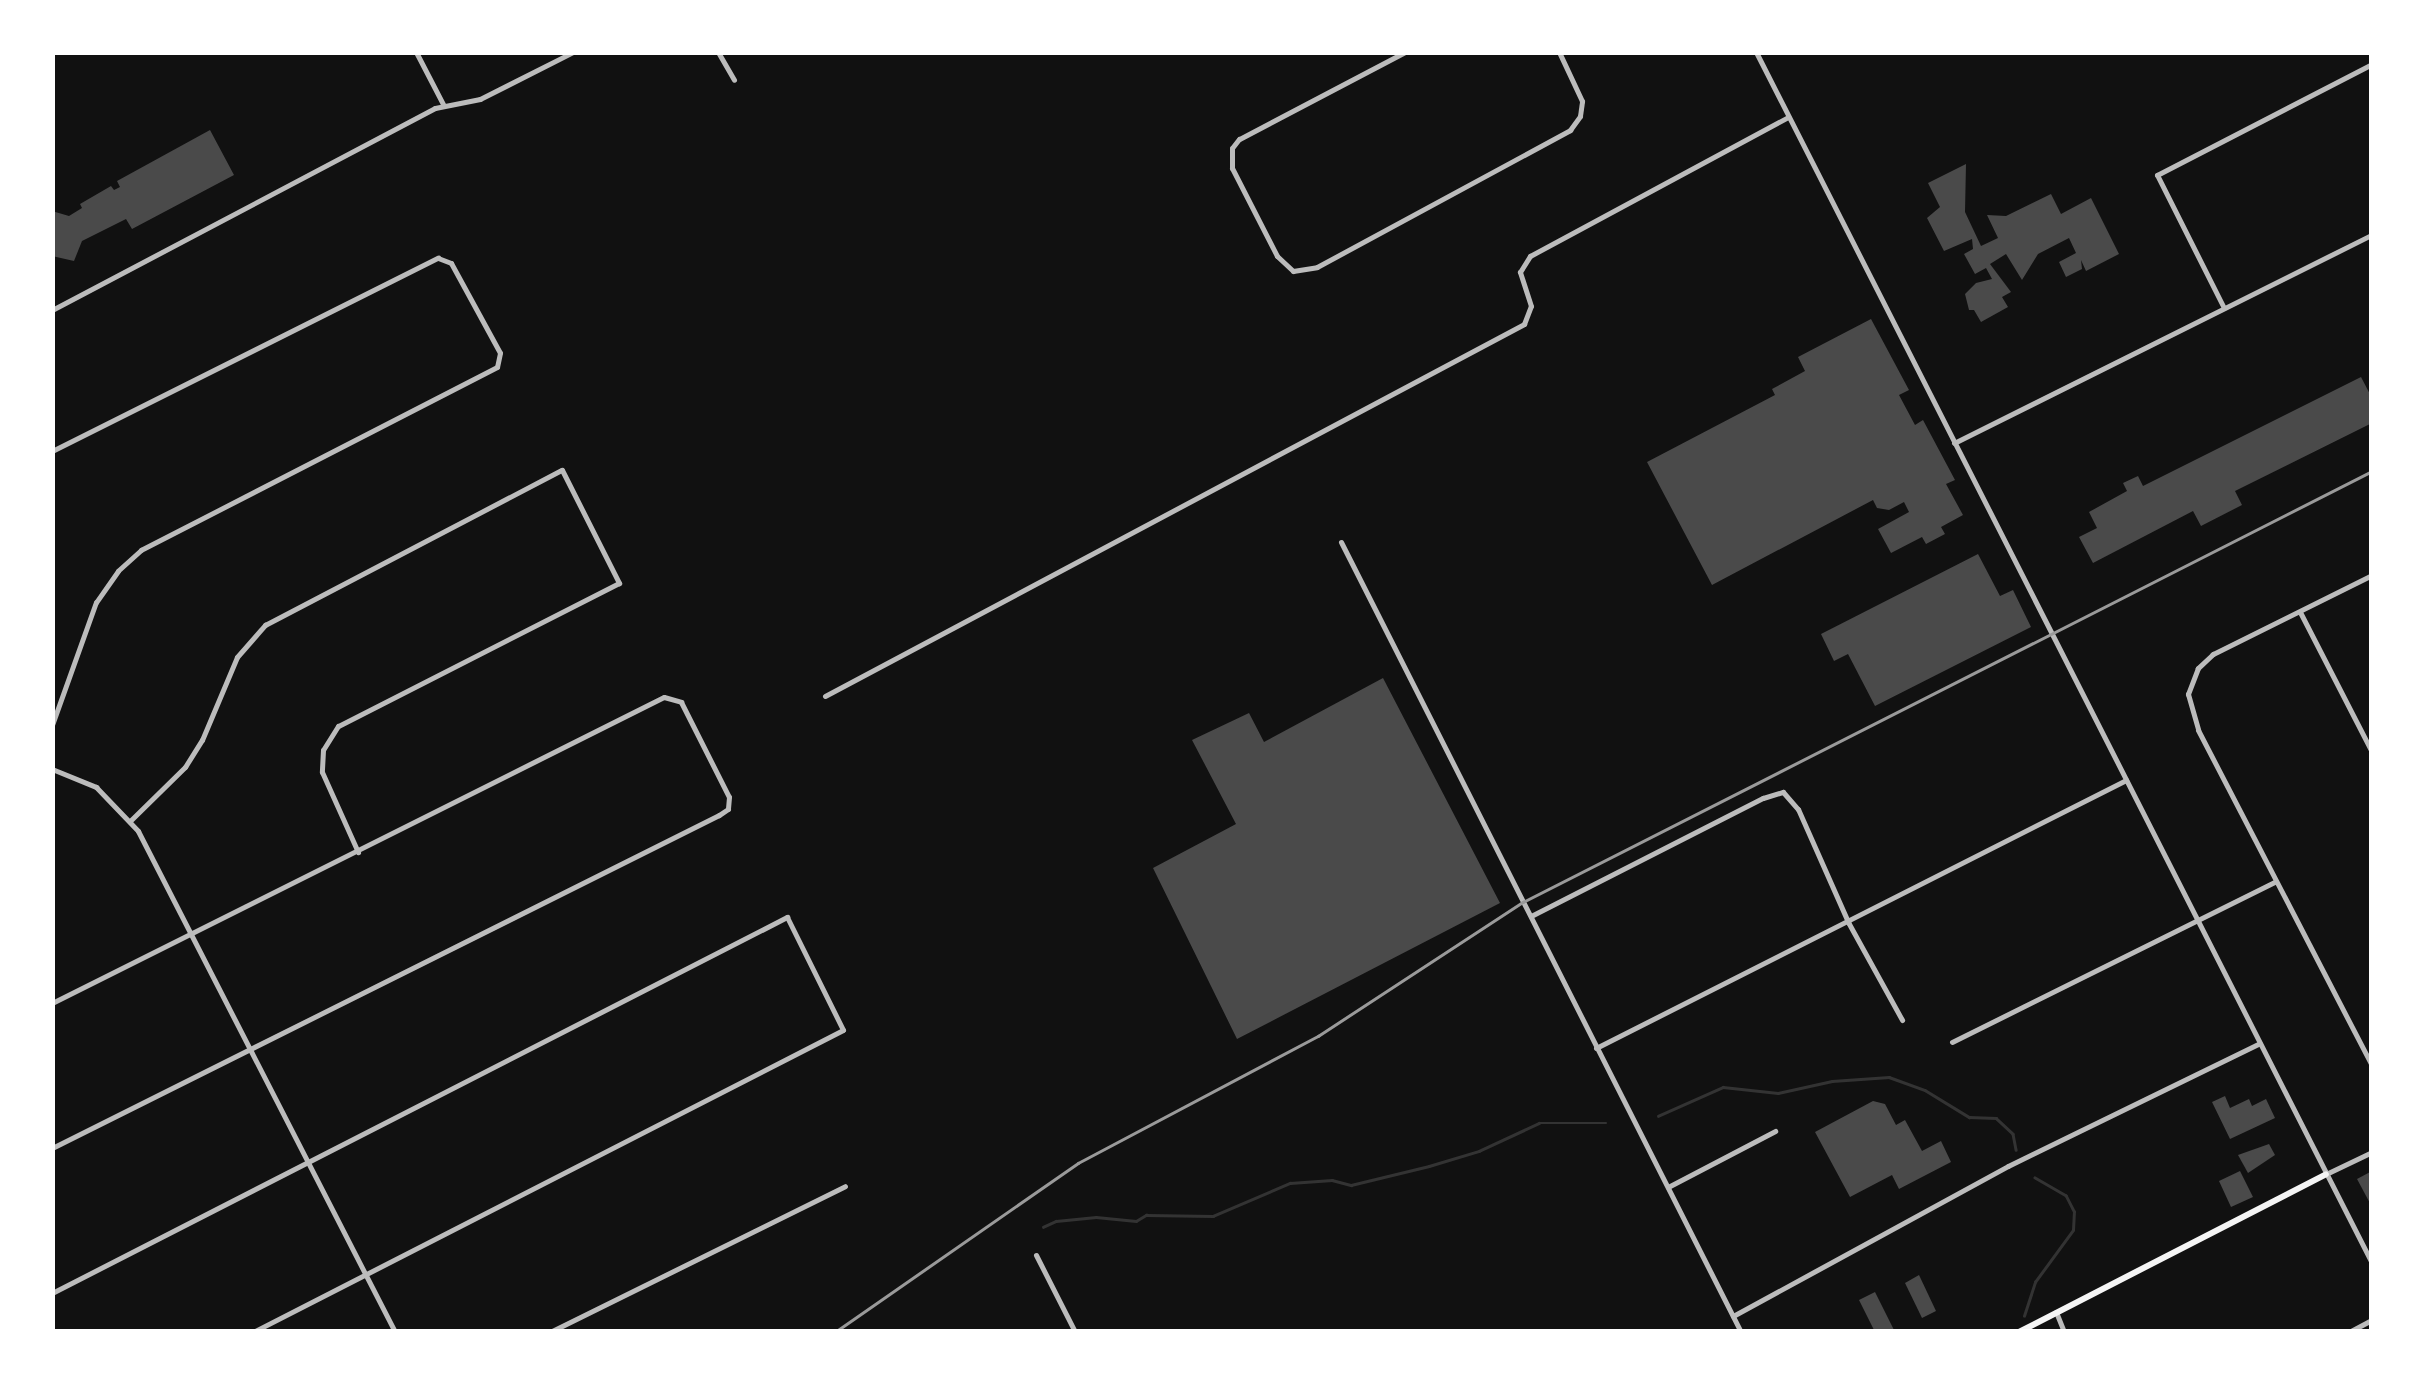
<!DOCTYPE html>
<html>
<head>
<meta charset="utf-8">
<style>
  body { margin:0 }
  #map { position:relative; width:2424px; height:1384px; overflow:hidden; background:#111; font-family:"DM Sans",sans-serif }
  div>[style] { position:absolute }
  .stream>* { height:2.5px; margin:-1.25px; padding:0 1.25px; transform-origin:1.25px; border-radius:1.25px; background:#333 }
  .building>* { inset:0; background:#4a4a4a }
  .minor>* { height:5px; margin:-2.5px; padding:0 2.5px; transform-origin:2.5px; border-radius:2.5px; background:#bcbcbc }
  .tertiary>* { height:5px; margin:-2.5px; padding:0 2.5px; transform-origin:2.5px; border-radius:2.5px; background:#bcbcbc }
  .secondary>* { height:6px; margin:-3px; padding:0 3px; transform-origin:3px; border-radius:3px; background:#f5f5f5 }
  .rail>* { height:2.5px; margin:-1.25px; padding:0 1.25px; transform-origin:1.25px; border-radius:1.25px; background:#9a9a9a }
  span { translate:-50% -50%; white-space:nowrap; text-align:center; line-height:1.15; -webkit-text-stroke:8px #fff; paint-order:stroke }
  .frame { position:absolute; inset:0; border:55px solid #fff; pointer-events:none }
</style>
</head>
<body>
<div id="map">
  <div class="stream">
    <div style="left:1658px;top:1116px;width:71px;rotate:-24deg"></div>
    <div style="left:1723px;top:1087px;width:55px;rotate:6.2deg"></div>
    <div style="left:1778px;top:1093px;width:55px;rotate:-12.5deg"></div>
    <div style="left:1832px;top:1081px;width:57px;rotate:-4deg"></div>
    <div style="left:1889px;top:1077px;width:38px;rotate:20deg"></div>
    <div style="left:1925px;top:1090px;width:52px;rotate:31.5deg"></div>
    <div style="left:1969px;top:1117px;width:27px;rotate:2deg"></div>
    <div style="left:1996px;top:1118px;width:23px;rotate:43deg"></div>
    <div style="left:2013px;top:1134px;width:16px;rotate:79deg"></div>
    <div style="left:1043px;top:1227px;width:14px;rotate:-25deg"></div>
    <div style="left:1056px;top:1221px;width:40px;rotate:-5.7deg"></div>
    <div style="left:1096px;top:1217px;width:40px;rotate:5.7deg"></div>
    <div style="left:1136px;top:1221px;width:12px;rotate:-31deg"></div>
    <div style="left:1146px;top:1215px;width:67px;rotate:0.9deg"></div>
    <div style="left:1213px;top:1216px;width:84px;rotate:-23.2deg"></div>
    <div style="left:1290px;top:1183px;width:42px;rotate:-4.1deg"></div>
    <div style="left:1332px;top:1180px;width:20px;rotate:15deg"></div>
    <div style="left:1351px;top:1185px;width:80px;rotate:-13.7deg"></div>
    <div style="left:1429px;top:1166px;width:52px;rotate:-16.7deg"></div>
    <div style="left:1479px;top:1151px;width:66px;rotate:-25deg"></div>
    <div style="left:1539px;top:1123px;width:67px"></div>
    <div style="left:2024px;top:1316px;width:36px;rotate:-72deg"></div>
    <div style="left:2035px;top:1282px;width:64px;rotate:-53.8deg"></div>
    <div style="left:2073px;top:1230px;width:18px;rotate:-87deg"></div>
    <div style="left:2074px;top:1212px;width:18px;rotate:-117deg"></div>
    <div style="left:2066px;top:1196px;width:36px;rotate:-150deg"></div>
  </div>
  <div class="building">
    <div style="clip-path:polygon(210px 130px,234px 175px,132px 229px,126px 219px,82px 241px,74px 261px,52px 256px,52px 211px,69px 216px,82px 208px,80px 204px,111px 186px,114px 190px,120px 187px,117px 181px)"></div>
    <div style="clip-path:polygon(1966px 164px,1965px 212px,1981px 246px,1998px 238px,1987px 215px,2006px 216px,2051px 194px,2061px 214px,2091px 198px,2119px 254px,2086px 271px,2081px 260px,2082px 269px,2066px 277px,2059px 262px,2076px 253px,2069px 238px,2038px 254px,2022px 280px,2006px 254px,1990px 264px,2011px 292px,2002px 297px,2008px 307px,1981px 322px,1974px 310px,1969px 310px,1965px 294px,1976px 283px,1992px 279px,1986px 268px,1975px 274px,1964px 254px,1973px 249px,1972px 239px,1944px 251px,1927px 218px,1940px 207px,1928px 183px)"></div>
    <div style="clip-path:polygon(1871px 319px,1909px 390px,1899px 395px,1915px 425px,1923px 420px,1955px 480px,1946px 484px,1963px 515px,1941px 527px,1945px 534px,1926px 544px,1922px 537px,1891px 553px,1878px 529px,1909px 512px,1904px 502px,1889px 510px,1877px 508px,1873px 500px,1712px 585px,1647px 462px,1775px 395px,1772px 389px,1805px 371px,1798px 357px)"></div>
    <div style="clip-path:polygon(2361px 377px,2372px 398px,2372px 423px,2235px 491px,2242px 505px,2201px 526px,2193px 511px,2093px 563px,2079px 537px,2097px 528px,2089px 512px,2127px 491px,2123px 483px,2138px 476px,2143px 486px)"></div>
    <div style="clip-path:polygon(1978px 554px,2000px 596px,2013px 590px,2031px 627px,1875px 706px,1848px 654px,1834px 661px,1821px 634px)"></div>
    <div style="clip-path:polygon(1383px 678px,1500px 903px,1237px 1039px,1153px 868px,1236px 824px,1192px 740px,1249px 713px,1264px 742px)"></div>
    <div style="clip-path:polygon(2225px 1096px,2230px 1108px,2249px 1099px,2252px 1106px,2266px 1099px,2275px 1118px,2230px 1139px,2212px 1102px)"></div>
    <div style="clip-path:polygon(1873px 1101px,1885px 1104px,1896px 1125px,1905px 1120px,1922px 1151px,1941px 1141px,1951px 1162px,1899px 1189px,1892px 1175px,1850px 1197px,1815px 1132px)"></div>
    <div style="clip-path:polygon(2269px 1144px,2275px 1155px,2248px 1173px,2238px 1155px)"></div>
    <div style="clip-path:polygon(2240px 1171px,2253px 1197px,2231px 1207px,2219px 1181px)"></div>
    <div style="clip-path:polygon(2372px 1171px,2372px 1207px,2357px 1179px)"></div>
    <div style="clip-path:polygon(1919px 1275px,1936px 1311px,1922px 1318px,1905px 1283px)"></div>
    <div style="clip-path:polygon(1875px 1292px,1895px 1332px,1875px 1332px,1859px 1300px)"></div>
  </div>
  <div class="minor">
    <div style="left:416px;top:52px;width:59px;rotate:62.6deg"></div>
    <div style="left:718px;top:52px;width:32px;rotate:60deg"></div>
    <div style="left:1405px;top:52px;width:187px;rotate:152.3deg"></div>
    <div style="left:1239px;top:139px;width:11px;rotate:128deg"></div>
    <div style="left:1232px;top:148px;width:20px;rotate:90deg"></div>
    <div style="left:1232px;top:168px;width:99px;rotate:62.9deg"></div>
    <div style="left:1277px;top:256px;width:22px;rotate:43deg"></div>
    <div style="left:1293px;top:271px;width:24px;rotate:-9deg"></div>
    <div style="left:1317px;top:267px;width:288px;rotate:-28.4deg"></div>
    <div style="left:1570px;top:130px;width:17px;rotate:-54deg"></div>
    <div style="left:1580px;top:116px;width:15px;rotate:-82deg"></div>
    <div style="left:1582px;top:101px;width:54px;rotate:-115.1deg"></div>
    <div style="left:2224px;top:308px;width:149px;rotate:-116.7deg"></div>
    <div style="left:2157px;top:175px;width:242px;rotate:-27.3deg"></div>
    <div style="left:52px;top:310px;width:433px;rotate:-27.8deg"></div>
    <div style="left:435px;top:108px;width:46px;rotate:-11.3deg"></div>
    <div style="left:480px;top:99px;width:104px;rotate:-26.8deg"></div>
    <div style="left:1954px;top:443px;width:467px;rotate:-26.5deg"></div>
    <div style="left:52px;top:451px;width:432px;rotate:-26.6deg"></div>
    <div style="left:438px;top:258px;width:14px;rotate:21deg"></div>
    <div style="left:451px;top:263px;width:102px;rotate:61.4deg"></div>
    <div style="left:500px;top:353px;width:14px;rotate:102deg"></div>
    <div style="left:497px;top:367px;width:400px;rotate:152.8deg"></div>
    <div style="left:141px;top:550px;width:31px;rotate:138deg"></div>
    <div style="left:118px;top:571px;width:38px;rotate:125deg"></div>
    <div style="left:96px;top:602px;width:131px;rotate:109.7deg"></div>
    <div style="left:1341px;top:542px;width:885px;rotate:63.15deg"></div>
    <div style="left:2372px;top:575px;width:178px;rotate:153.6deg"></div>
    <div style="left:2213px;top:654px;width:21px;rotate:137deg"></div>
    <div style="left:2198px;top:668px;width:28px;rotate:111deg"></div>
    <div style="left:2188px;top:694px;width:37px;rotate:74deg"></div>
    <div style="left:2198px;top:730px;width:377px;rotate:62.6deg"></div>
    <div style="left:2300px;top:612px;width:157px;rotate:62.8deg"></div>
    <div style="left:825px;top:696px;width:792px;rotate:-28.02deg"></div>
    <div style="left:1524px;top:324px;width:19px;rotate:-69deg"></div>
    <div style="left:1531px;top:306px;width:36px;rotate:-108deg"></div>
    <div style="left:1520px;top:272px;width:19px;rotate:-58deg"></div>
    <div style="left:1530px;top:256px;width:293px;rotate:-28.3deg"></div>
    <div style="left:52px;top:769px;width:48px;rotate:22.2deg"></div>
    <div style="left:96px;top:787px;width:61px;rotate:46.3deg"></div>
    <div style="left:138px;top:831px;width:563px;rotate:62.84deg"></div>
    <div style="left:131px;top:820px;width:76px;rotate:-44.5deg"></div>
    <div style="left:185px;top:767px;width:32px;rotate:-58deg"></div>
    <div style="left:202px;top:740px;width:90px;rotate:-67.1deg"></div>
    <div style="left:237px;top:657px;width:43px;rotate:-48.8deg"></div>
    <div style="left:265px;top:625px;width:335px;rotate:-27.6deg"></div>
    <div style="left:562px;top:470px;width:127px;rotate:63.2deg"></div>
    <div style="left:619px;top:583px;width:315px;rotate:153deg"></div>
    <div style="left:338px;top:726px;width:28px;rotate:122deg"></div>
    <div style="left:323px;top:750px;width:22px;rotate:93deg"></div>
    <div style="left:322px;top:772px;width:88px;rotate:65.8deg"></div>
    <div style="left:1531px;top:916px;width:260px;rotate:-27deg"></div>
    <div style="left:1763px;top:798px;width:21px;rotate:-17deg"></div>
    <div style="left:1783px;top:792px;width:23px;rotate:49deg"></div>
    <div style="left:1798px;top:809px;width:124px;rotate:66.1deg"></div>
    <div style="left:1848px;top:922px;width:112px;rotate:61.1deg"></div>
    <div style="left:52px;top:1003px;width:684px;rotate:-26.57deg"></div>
    <div style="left:664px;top:697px;width:18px;rotate:16deg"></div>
    <div style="left:681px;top:702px;width:106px;rotate:63.2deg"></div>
    <div style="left:729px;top:797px;width:12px;rotate:95deg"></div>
    <div style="left:728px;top:809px;width:11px;rotate:146deg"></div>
    <div style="left:719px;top:815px;width:746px;rotate:153.47deg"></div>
    <div style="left:1952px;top:1042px;width:360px;rotate:-26.4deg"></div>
    <div style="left:1596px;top:1048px;width:594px;rotate:-26.82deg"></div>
    <div style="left:1668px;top:1187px;width:121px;rotate:-27.6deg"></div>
    <div style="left:1036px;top:1255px;width:86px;rotate:63.1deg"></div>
    <div style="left:52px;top:1293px;width:826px;rotate:-27.09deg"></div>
    <div style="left:787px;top:917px;width:126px;rotate:63.6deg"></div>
    <div style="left:843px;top:1030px;width:663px;rotate:152.89deg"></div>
    <div style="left:2056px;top:1312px;width:22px;rotate:68deg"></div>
    <div style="left:1733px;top:1316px;width:313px;rotate:-28.6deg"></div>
    <div style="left:2008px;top:1166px;width:280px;rotate:-26deg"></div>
    <div style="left:550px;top:1332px;width:329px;rotate:-26.3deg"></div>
    <div style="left:2349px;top:1332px;width:26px;rotate:-28deg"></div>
  </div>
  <div class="tertiary">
    <div style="left:1756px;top:52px;width:1359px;rotate:63.04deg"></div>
    <div style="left:2326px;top:1174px;width:51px;rotate:-25.6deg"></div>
  </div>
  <div class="secondary">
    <div style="left:2019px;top:1332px;width:345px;rotate:-27.2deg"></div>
  </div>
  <div class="rail">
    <div style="left:835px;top:1332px;width:296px;rotate:-34.8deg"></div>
    <div style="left:1078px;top:1163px;width:272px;rotate:-27.9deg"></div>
    <div style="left:1318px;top:1036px;width:245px;rotate:-33.2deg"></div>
    <div style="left:1523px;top:902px;width:952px;rotate:-26.91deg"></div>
  </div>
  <div class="frame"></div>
</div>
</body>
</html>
